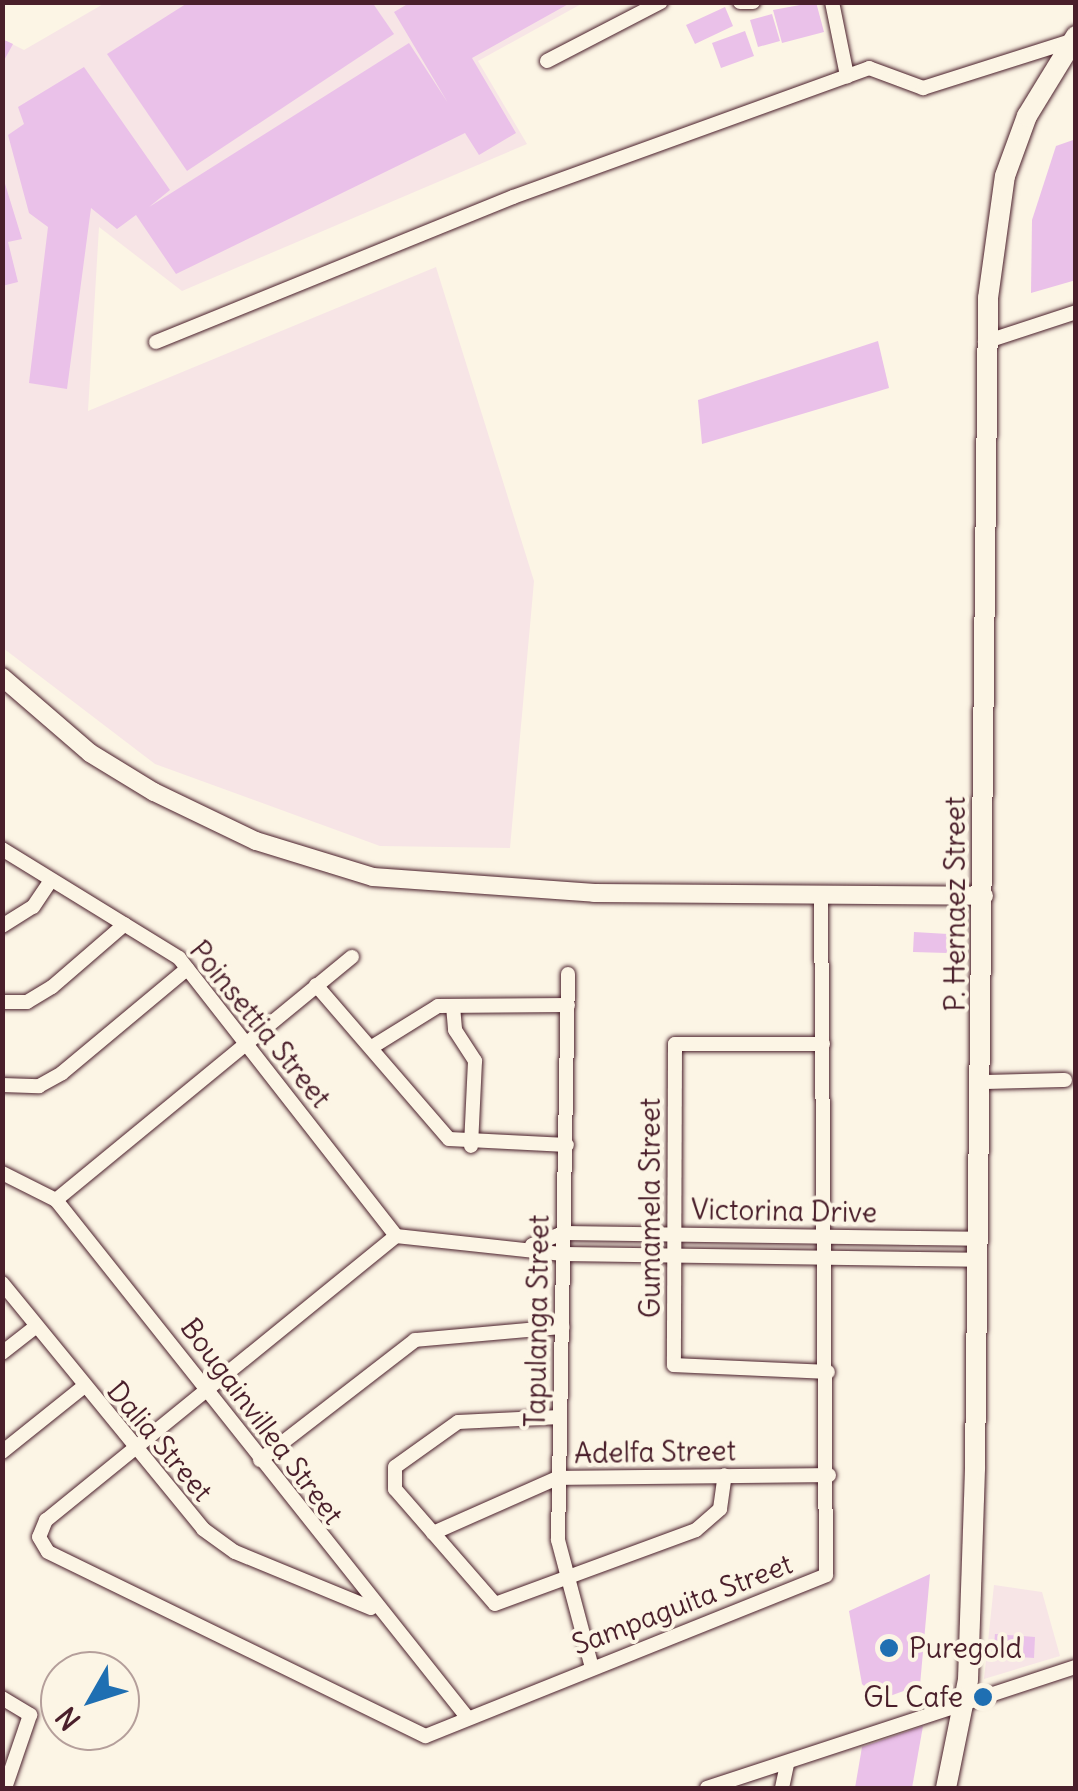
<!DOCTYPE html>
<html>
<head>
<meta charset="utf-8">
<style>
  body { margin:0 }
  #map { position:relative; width:1078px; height:1791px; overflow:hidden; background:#fcf5e5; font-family:Delius,sans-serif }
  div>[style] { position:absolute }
  .built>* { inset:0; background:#f7e5e6 }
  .building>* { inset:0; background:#eac1e9 }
  .roads { filter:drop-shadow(0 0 2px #4a1f2b) drop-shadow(0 0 2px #4a1f2b) }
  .minor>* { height:14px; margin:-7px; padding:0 7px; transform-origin:7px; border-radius:7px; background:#fcf5e5 }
  .tertiary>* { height:18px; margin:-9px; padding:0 9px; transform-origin:9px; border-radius:9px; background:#fcf5e5 }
  .secondary>* { height:20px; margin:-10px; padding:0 10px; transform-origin:10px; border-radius:10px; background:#fcf5e5 }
  .dots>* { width:28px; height:28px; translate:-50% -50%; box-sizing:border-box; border:5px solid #fcf5e5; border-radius:50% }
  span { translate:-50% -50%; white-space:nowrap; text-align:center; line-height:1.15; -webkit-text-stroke:8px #fcf5e5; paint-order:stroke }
  .street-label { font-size:28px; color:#4a1f2b }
  .poi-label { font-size:28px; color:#4a1f2b }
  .left { translate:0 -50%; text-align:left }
  .right { translate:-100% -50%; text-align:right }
  .frame { position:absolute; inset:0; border:5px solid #4a1f2b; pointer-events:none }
  .north { position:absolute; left:40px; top:1651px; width:100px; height:100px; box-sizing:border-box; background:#fcf5e5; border:2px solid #b59f9b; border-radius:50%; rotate:231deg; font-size:28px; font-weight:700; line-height:40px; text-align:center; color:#4a1f2b }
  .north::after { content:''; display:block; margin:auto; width:35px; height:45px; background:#1f6fb2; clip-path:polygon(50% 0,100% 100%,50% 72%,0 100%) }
</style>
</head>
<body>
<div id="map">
  <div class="built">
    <div style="clip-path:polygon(105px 3px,583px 3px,478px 61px,527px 144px,182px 291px,99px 227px,88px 411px,436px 267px,534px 581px,510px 848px,380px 846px,155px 764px,3px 648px,2px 39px,24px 50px)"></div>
    <div style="clip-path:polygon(994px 1585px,1042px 1592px,1060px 1656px,984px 1679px)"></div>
  </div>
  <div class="building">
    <div style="clip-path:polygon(189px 2px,372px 2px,394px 34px,187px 171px,107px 54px)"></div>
    <div style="clip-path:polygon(411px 2px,572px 2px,472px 58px,516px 133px,479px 155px,465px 133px,176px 274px,136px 215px,117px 229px,91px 208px,67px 389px,29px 383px,48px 227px,29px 213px,8px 135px,24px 124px,18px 107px,84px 67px,170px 190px,149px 207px,409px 43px,448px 103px,394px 12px)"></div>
    <div style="clip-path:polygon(816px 2px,824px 32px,782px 43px,773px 10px)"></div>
    <div style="clip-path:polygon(725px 7px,733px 26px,695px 44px,686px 25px)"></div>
    <div style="clip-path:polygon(772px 14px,780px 41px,758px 47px,750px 20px)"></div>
    <div style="clip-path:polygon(745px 31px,754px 56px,721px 68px,712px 43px)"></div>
    <div style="clip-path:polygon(2px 39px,13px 44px,2px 64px)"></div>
    <div style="clip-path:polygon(1076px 139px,1076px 280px,1031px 293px,1032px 220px,1056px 146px)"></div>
    <div style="clip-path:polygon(2px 174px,22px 239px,8px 242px,18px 282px,2px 286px)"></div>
    <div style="clip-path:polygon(878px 341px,889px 388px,702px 444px,698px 400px)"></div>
    <div style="clip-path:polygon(914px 932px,948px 934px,947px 953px,913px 952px)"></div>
    <div style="clip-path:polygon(930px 1574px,920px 1685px,879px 1700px,862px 1684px,849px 1611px)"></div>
    <div style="clip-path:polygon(995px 1634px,1035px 1637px,1034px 1658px,993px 1655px)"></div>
    <div style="clip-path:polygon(923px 1726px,912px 1788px,855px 1788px,862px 1747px)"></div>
  </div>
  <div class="roads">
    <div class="minor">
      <div style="left:740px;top:2px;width:13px"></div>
      <div style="left:832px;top:2px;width:76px;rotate:78.5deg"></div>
      <div style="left:547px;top:61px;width:128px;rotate:-27.4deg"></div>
      <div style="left:156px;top:342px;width:385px;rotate:-22.1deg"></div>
      <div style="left:513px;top:197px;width:379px;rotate:-19.9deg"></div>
      <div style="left:869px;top:68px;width:58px;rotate:20.3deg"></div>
      <div style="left:923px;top:88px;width:155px;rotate:-17.6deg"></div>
      <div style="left:985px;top:342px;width:96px;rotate:-18.2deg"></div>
      <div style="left:2px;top:849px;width:208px;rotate:31.6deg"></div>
      <div style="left:179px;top:958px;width:353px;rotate:52deg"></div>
      <div style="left:2px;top:926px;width:36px;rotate:-32deg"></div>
      <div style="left:33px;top:907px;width:29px;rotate:-56deg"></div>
      <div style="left:568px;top:974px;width:566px;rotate:91.01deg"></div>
      <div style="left:558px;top:1540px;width:128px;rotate:75.1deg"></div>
      <div style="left:316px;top:985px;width:203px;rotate:49.2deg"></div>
      <div style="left:449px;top:1139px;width:118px;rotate:2.9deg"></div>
      <div style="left:2px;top:1002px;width:25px"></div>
      <div style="left:27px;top:1002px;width:29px;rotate:-31deg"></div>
      <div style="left:52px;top:987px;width:96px;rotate:-40.8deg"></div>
      <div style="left:453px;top:1006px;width:24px;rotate:85deg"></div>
      <div style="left:455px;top:1030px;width:37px;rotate:57deg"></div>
      <div style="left:475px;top:1061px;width:85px;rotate:92.7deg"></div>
      <div style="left:823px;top:1044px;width:148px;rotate:180deg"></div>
      <div style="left:675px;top:1044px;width:321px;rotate:90.2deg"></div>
      <div style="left:674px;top:1365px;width:154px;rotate:2.6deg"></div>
      <div style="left:372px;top:1047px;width:78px;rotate:-31.8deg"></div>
      <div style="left:438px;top:1006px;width:130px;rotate:-0.4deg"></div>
      <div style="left:983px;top:1082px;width:82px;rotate:-1.4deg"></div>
      <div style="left:2px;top:1085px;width:37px;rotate:2deg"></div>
      <div style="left:39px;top:1086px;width:26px;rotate:-29deg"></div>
      <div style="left:62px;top:1073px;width:163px;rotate:-39.8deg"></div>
      <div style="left:2px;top:1173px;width:60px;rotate:26.6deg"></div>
      <div style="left:56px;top:1200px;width:660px;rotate:51.52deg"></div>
      <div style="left:56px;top:1200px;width:383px;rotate:-39.4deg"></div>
      <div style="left:396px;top:1236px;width:451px;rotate:140.9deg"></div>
      <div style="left:46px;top:1520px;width:18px;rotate:112deg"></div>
      <div style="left:39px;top:1537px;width:17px;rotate:59deg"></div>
      <div style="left:48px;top:1552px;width:420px;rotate:26deg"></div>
      <div style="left:426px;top:1736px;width:431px;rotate:-21.9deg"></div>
      <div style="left:826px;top:1575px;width:680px;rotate:-90.42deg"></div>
      <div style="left:396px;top:1236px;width:168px;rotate:6.2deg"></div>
      <div style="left:563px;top:1254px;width:415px;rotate:0.8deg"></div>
      <div style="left:532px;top:1245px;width:33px;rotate:-21deg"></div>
      <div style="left:563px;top:1233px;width:416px;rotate:0.8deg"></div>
      <div style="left:2px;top:1283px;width:318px;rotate:50.7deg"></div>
      <div style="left:203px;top:1529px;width:39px;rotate:36deg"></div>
      <div style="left:235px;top:1552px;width:147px;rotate:22.4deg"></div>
      <div style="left:2px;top:1353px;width:41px;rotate:-38deg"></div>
      <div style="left:560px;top:1417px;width:102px;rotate:177.2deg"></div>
      <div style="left:458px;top:1422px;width:77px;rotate:144.5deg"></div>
      <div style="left:395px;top:1467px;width:22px;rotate:90deg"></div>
      <div style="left:395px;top:1489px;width:152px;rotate:49deg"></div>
      <div style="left:495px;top:1604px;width:214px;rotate:-20.2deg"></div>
      <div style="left:696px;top:1530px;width:32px;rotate:-41deg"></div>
      <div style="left:720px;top:1509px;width:34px;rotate:-82deg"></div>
      <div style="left:2px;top:1452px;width:102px;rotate:-38.7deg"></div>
      <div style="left:260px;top:1460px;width:196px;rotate:-37.7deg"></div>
      <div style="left:415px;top:1340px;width:148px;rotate:-5.1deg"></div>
      <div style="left:433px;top:1533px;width:136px;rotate:-23.9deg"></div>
      <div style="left:557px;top:1478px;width:272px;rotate:-0.6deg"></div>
      <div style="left:2px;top:1698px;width:33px;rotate:31deg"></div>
      <div style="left:30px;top:1715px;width:77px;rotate:108.9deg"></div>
      <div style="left:707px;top:1788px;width:388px;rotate:-18.2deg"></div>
      <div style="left:782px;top:1788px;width:24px;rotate:-78deg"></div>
    </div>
    <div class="tertiary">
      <div style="left:2px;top:677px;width:116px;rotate:40.8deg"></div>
      <div style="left:90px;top:753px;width:75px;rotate:31.4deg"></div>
      <div style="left:154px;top:792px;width:113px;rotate:25.7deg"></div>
      <div style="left:256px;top:841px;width:122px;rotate:17.1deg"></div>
      <div style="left:373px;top:877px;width:222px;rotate:4.1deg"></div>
      <div style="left:594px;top:893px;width:390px;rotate:0.4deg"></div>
    </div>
    <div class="secondary">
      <div style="left:946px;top:1788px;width:110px;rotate:-78.5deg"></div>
      <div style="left:968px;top:1680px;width:211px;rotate:-88.1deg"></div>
      <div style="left:975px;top:1469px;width:1171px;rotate:-89.36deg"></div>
      <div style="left:988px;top:298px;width:123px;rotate:-82.1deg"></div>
      <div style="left:1005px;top:176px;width:64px;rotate:-69.9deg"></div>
      <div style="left:1027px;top:116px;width:94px;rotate:-58.5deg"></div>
    </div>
  </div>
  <div class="dots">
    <div style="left:889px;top:1648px;background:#1f6fb2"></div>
    <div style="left:983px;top:1697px;background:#1f6fb2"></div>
  </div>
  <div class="street-label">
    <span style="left:955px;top:904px;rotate:-90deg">P. Hernaez Street</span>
    <span style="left:260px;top:1024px;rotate:51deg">Poinsettia Street</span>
    <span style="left:650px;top:1208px;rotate:-90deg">Gumamela Street</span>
    <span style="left:784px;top:1211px;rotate:1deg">Victorina Drive</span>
    <span style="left:537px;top:1321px;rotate:-89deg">Tapulanga Street</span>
    <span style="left:262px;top:1421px;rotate:53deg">Bougainvillea Street</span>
    <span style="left:160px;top:1441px;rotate:50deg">Dalia Street</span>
    <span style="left:655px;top:1452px;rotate:-1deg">Adelfa Street</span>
    <span style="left:682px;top:1604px;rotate:-21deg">Sampaguita Street</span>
  </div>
  <div class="poi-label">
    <span class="left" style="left:909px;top:1648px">Puregold</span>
    <span class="right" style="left:963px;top:1697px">GL Cafe</span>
  </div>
  <div class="frame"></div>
  <div class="north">N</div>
</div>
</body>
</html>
